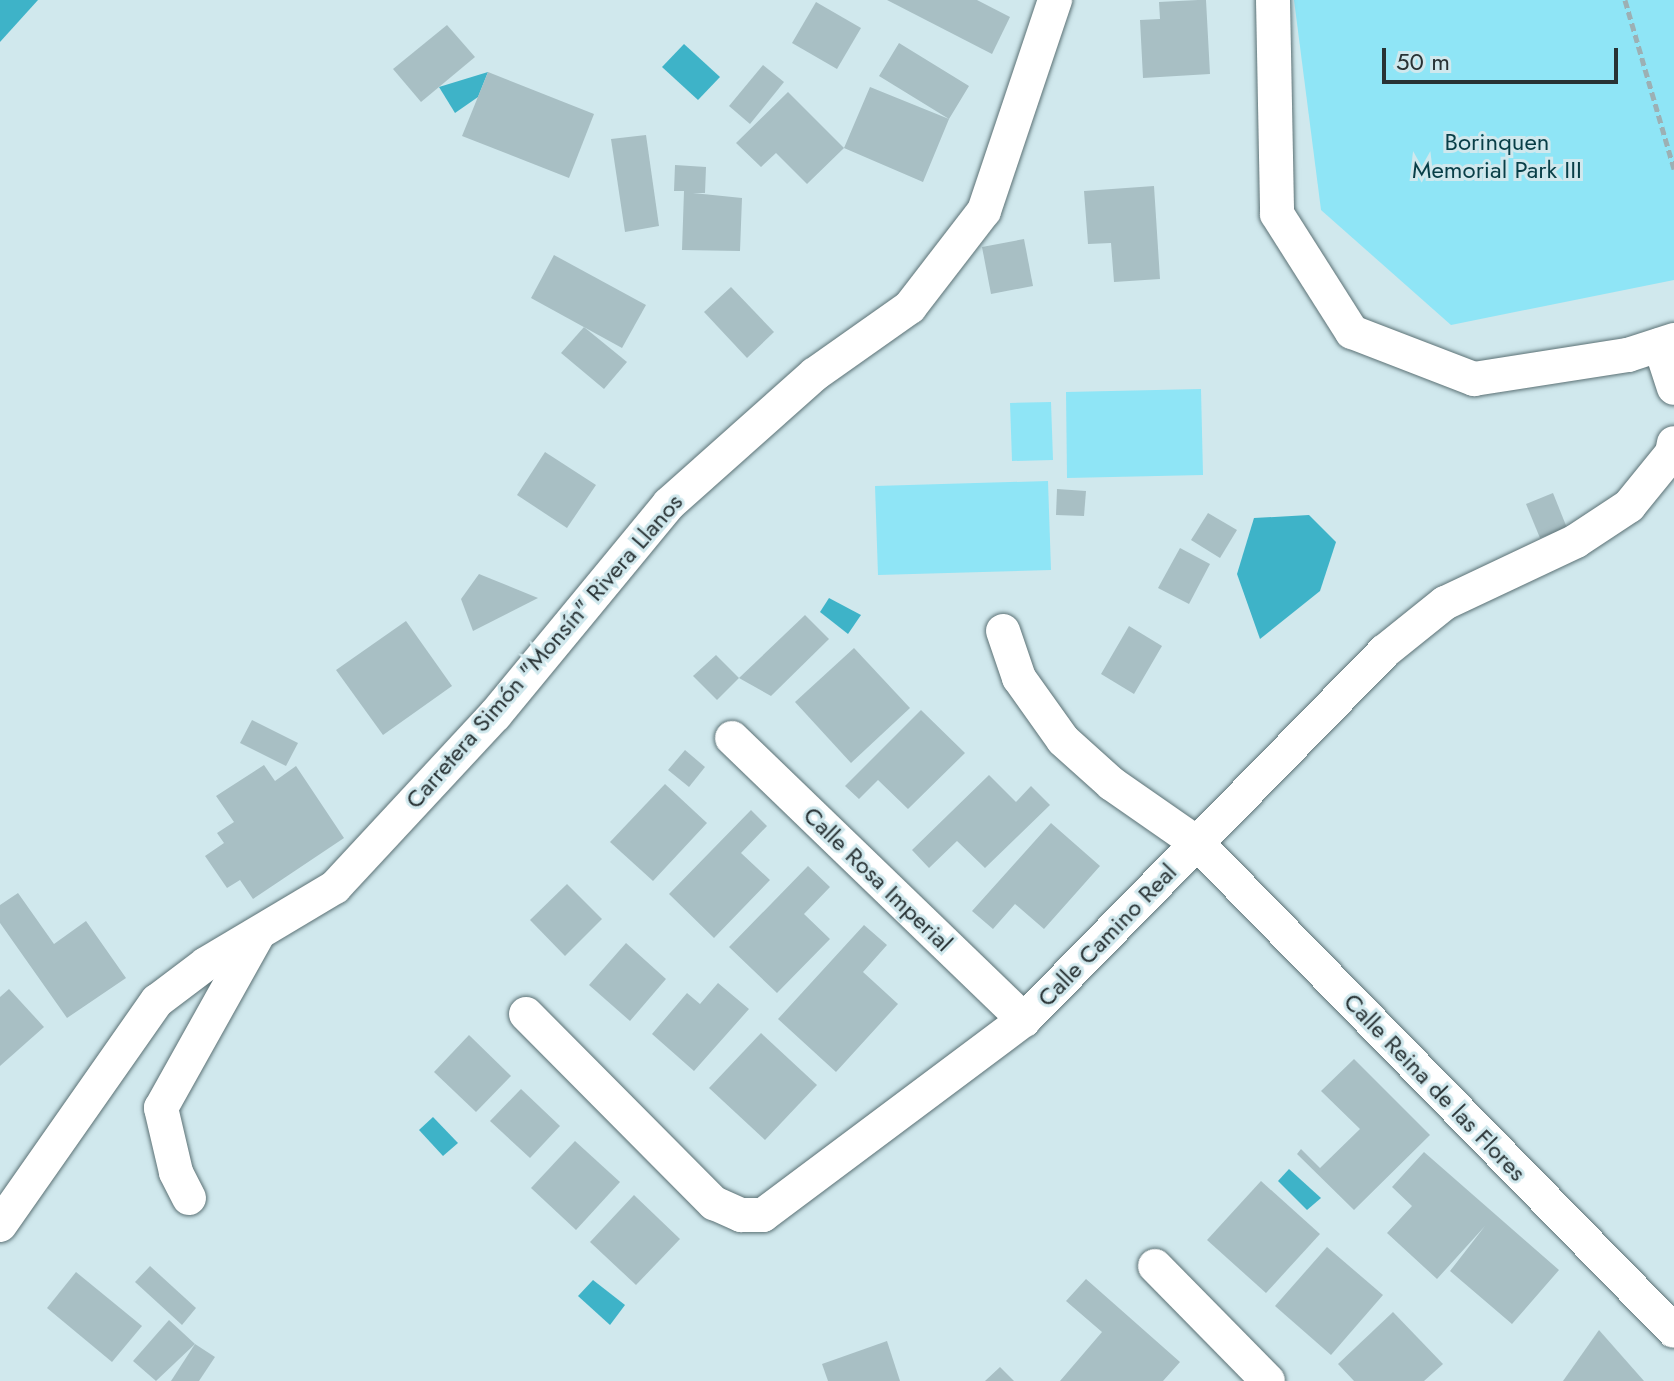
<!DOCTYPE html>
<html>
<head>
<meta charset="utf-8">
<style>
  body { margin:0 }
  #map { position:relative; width:1674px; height:1381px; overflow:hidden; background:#d0e8ed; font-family:Jost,sans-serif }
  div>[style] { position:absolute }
  .green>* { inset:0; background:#8fe5f6 }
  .water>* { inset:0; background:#3eb3c8 }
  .building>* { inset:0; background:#a8bfc4 }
  .path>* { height:5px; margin-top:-2.5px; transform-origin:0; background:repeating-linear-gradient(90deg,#9cb0b4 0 8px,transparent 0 12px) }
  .roads { filter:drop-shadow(0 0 2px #5b7175) drop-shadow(0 0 2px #5b7175) }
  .minor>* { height:34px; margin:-17px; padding:0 17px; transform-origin:17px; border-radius:17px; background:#fff }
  span { translate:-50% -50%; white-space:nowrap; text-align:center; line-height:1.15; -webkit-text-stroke:6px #d0e8ed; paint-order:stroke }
  .park-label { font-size:24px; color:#083e47 }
  .street-label { font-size:24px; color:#283234 }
  .scale { position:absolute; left:1382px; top:48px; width:236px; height:36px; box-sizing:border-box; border:4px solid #283234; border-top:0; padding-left:10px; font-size:24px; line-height:28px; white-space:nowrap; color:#283234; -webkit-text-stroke:6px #d0e8ed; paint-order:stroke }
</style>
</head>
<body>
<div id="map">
  <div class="green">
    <div style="clip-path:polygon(1294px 0,1674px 0,1674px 280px,1451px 325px,1321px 210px)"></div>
    <div style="clip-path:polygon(1201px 389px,1203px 475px,1067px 478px,1066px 392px)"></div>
    <div style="clip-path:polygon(1051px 402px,1053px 460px,1012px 461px,1010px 403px)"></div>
    <div style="clip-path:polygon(1048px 481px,1051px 570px,878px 575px,875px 486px)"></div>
  </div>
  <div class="water">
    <div style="clip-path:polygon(0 0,38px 0,0 42px)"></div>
    <div style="clip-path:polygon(684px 44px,720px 77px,698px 100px,662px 67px)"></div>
    <div style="clip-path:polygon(488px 72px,478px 97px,455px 113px,439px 87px)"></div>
    <div style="clip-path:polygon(1309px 515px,1336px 542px,1320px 591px,1260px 639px,1237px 574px,1254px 518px)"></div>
    <div style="clip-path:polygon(829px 598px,861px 615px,848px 634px,820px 612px)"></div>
    <div style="clip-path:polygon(433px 1117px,458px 1143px,443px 1156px,419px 1130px)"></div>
    <div style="clip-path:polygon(1289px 1169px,1321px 1198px,1307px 1210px,1278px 1181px)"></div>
    <div style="clip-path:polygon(593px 1280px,625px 1305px,610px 1325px,578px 1296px)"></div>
  </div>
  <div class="building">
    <div style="clip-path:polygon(887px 0,977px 0,1010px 17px,992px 54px)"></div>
    <div style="clip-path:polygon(1198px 0,1206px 0,1210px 74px,1143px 78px,1140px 20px,1160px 19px,1159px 2px)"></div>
    <div style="clip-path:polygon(816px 2px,861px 28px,837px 69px,792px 43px)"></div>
    <div style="clip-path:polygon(447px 25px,475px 57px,421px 102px,393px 69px)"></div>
    <div style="clip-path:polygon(899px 43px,969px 86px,949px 119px,923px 182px,844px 148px,870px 87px,949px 119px,879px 76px)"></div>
    <div style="clip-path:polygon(763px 65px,784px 82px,750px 124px,729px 106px)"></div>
    <div style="clip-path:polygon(488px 72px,594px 114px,569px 178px,462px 136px)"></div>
    <div style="clip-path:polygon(788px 92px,844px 148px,807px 184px,776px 153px,761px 167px,736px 143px)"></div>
    <div style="clip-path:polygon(646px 135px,659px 226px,625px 232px,611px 139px)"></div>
    <div style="clip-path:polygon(675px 165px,706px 167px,705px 193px,693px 193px,742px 198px,740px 251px,682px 250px,684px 191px,674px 191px)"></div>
    <div style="clip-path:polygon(1154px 186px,1160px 279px,1114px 282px,1111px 243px,1088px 244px,1084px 191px)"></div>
    <div style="clip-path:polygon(1024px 239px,1033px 286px,991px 294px,982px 247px)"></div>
    <div style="clip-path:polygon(554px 255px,646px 305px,622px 348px,531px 298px)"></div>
    <div style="clip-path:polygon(731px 287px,774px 332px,747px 358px,704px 312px)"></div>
    <div style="clip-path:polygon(584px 327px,627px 362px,604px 389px,561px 353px)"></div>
    <div style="clip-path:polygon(545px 452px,596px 485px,567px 528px,517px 495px)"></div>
    <div style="clip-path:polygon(1057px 489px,1086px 491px,1084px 516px,1056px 515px)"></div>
    <div style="clip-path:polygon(1553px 493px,1567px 528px,1540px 538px,1526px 504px)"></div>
    <div style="clip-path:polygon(1208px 513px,1237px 530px,1220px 558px,1191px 540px)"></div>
    <div style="clip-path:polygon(1180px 548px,1210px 564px,1189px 604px,1158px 588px)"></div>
    <div style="clip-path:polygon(479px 574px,538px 598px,473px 631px,461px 599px)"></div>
    <div style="clip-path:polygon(805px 615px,829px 639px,771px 696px,739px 678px)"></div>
    <div style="clip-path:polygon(406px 621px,452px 686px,383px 735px,336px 670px)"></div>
    <div style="clip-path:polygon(1129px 626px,1162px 646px,1134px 694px,1101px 674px)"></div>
    <div style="clip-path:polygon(854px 648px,910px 708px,851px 763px,795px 702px)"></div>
    <div style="clip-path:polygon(716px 655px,739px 678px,717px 700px,693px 676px)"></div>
    <div style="clip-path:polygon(921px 710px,965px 753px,908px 809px,878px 780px,859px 799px,845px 786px)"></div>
    <div style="clip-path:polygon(252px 720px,298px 743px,286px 766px,240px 743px)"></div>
    <div style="clip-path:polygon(685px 750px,705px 767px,689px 787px,668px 770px)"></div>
    <div style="clip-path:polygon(264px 765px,275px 781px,296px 766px,344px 838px,253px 899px,240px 880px,227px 888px,205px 856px,224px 843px,217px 833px,234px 822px,216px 796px)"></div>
    <div style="clip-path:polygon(989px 775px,1016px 802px,1031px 786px,1050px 805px,985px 868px,957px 841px,929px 868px,912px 850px)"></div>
    <div style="clip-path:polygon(665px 784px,707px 823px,653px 881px,610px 842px)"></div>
    <div style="clip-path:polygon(751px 810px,767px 826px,741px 853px,770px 880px,714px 938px,669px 894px)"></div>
    <div style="clip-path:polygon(1051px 823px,1100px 866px,1044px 929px,1015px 904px,993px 929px,972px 911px)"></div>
    <div style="clip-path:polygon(808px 866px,830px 887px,804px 914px,830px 939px,777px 993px,729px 947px)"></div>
    <div style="clip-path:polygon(567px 884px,602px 919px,565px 956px,530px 920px)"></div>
    <div style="clip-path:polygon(18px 893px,54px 944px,86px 921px,126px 978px,67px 1018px,0 923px,0 905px)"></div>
    <div style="clip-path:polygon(864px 925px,887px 945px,863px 972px,898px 1004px,836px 1072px,778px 1019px)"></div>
    <div style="clip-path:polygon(626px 943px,666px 979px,630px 1021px,589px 985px)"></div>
    <div style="clip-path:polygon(718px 983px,749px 1009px,694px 1071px,652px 1034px,687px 993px,700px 1004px)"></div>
    <div style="clip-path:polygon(9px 989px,44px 1027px,0 1066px,0 997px)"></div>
    <div style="clip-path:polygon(761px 1033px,817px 1085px,765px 1140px,709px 1088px)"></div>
    <div style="clip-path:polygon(469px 1035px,511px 1076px,476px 1112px,434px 1072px)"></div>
    <div style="clip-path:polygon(1354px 1059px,1430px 1135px,1354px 1210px,1297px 1154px,1301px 1149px,1320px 1168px,1360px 1129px,1321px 1091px)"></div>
    <div style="clip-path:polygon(521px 1089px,560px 1126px,530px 1158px,490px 1121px)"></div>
    <div style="clip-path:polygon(575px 1141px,620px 1182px,576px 1230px,531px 1188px)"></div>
    <div style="clip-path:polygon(1424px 1152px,1559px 1270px,1512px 1324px,1450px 1271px,1485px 1226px,1437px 1279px,1387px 1233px,1412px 1206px,1392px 1187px)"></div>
    <div style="clip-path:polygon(1261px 1181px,1320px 1234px,1266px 1293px,1207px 1240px)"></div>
    <div style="clip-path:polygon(634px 1195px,680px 1239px,636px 1285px,590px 1242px)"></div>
    <div style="clip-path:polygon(1327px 1247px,1383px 1295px,1331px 1355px,1275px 1306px)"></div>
    <div style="clip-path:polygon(150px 1266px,196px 1308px,182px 1325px,135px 1282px)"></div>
    <div style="clip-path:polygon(76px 1272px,142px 1326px,112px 1362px,47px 1308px)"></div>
    <div style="clip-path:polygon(1086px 1279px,1180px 1362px,1163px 1381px,1060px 1381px,1102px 1332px,1066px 1301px)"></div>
    <div style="clip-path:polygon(1393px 1312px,1443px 1364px,1424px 1381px,1354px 1381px,1338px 1364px)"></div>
    <div style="clip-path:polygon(169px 1320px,195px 1344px,156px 1381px,133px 1361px)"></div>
    <div style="clip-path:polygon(1599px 1330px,1644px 1381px,1563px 1381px)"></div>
    <div style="clip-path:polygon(887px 1341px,900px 1381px,828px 1381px,822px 1364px)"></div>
    <div style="clip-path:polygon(195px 1344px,215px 1357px,199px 1381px,171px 1381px)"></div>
    <div style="clip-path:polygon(1000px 1367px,1014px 1381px,985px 1381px)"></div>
  </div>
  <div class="path">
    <div style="left:1625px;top:0;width:176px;rotate:73.8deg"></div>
  </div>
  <div class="roads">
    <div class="minor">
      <div style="left:1273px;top:0;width:214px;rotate:88.9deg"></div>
      <div style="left:1277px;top:214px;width:140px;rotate:57.6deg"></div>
      <div style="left:1352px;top:332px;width:131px;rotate:21.1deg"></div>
      <div style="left:1474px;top:379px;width:156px;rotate:-8.9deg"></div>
      <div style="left:1628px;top:355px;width:48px;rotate:-18.1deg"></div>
      <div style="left:1660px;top:345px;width:45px;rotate:72deg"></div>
      <div style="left:1003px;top:631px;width:50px;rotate:71.2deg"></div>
      <div style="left:1019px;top:678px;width:76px;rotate:54.6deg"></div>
      <div style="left:1063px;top:740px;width:66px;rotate:41.9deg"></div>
      <div style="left:1112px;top:784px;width:103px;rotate:34.8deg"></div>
      <div style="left:1197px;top:843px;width:682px;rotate:45.65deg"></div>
      <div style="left:732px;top:738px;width:406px;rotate:44deg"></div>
      <div style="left:526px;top:1014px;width:267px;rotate:45.2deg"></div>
      <div style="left:714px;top:1203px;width:30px;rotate:24deg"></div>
      <div style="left:741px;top:1215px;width:22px"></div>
      <div style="left:763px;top:1215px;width:326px;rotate:-36.8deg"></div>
      <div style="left:1024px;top:1020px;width:516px;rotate:-45.63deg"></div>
      <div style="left:1385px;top:651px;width:77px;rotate:-38.7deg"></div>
      <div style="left:1445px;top:603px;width:145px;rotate:-25.3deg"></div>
      <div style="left:1576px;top:541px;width:64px;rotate:-33.4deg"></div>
      <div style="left:1629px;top:506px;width:68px;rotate:-50.9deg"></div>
      <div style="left:1672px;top:453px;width:10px;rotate:-79deg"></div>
      <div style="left:189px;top:1198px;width:29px;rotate:-117deg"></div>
      <div style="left:176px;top:1172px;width:66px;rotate:-103.2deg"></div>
      <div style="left:161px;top:1108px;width:197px;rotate:-60.8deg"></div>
      <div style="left:0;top:1225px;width:274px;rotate:-55deg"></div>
      <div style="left:157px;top:1001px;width:61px;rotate:-37.1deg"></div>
      <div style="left:206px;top:964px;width:150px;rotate:-30.8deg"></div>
      <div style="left:335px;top:887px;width:235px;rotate:-47.1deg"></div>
      <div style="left:495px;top:715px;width:273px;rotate:-50.5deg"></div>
      <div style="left:669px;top:504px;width:195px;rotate:-41.7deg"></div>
      <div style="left:815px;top:374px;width:116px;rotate:-35.2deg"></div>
      <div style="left:910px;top:307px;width:121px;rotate:-52.4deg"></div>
      <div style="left:984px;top:211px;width:223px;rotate:-71.4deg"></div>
      <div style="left:1155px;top:1266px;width:161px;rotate:45.5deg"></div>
    </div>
  </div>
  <div class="park-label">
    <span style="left:1497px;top:156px">Borinquen<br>Memorial Park III</span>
  </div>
  <div class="street-label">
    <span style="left:544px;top:651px;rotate:-49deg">Carretera Simón "Monsín" Rivera Llanos</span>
    <span style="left:878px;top:879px;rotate:44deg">Calle Rosa Imperial</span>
    <span style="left:1107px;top:935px;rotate:-46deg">Calle Camino Real</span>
    <span style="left:1435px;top:1087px;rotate:46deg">Calle Reina de las Flores</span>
  </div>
  <div class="scale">50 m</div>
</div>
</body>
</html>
